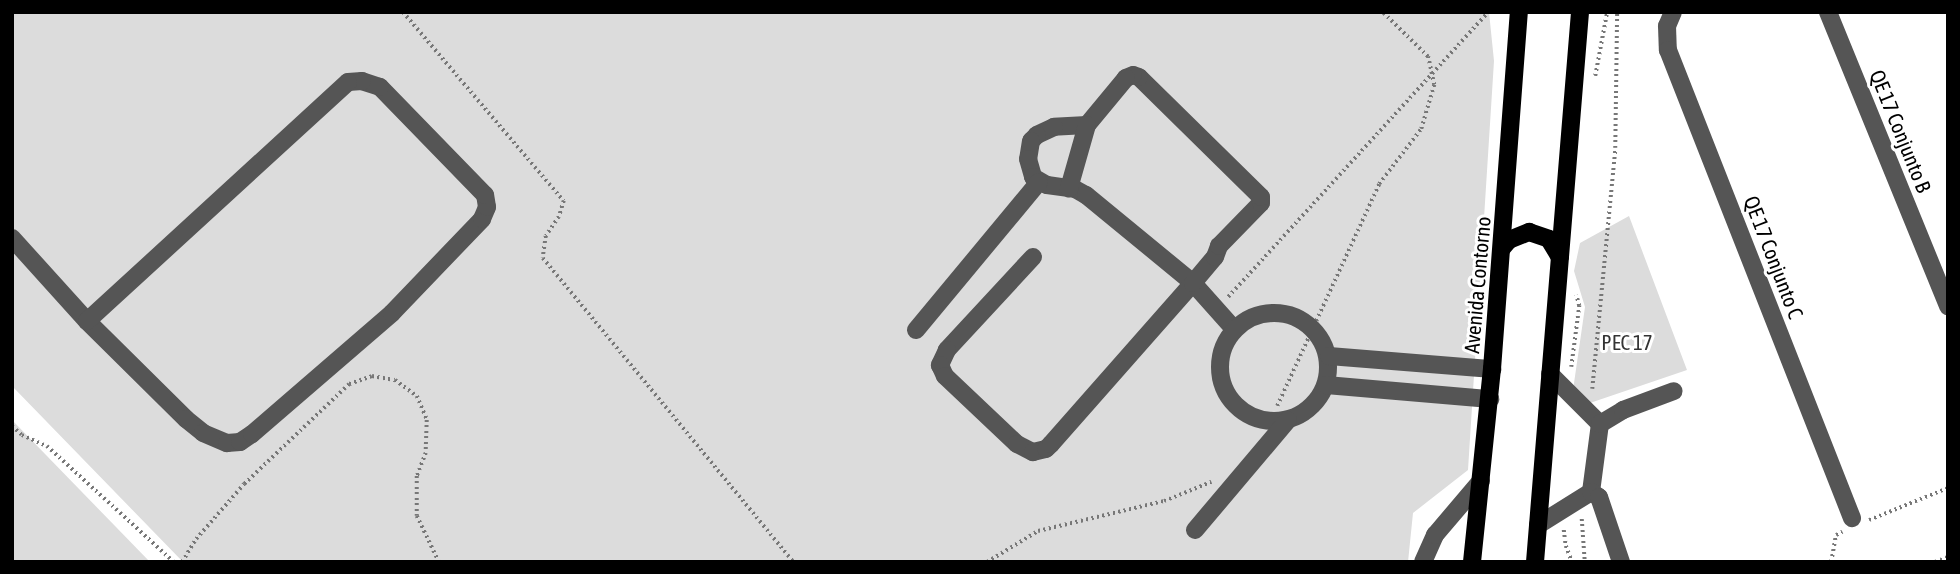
<!DOCTYPE html>
<html>
<head>
<meta charset="utf-8">
<style>
  body { margin:0 }
  #map { position:relative; width:1960px; height:574px; overflow:hidden; background:#fff; font-family:"Asap Condensed",sans-serif }
  div>[style] { position:absolute }
  .green>* { inset:0; background:#dcdcdc }
  .path>* { height:3.5px; margin-top:-1.75px; transform-origin:0; background:repeating-linear-gradient(90deg,#777 0 2px,transparent 0 5.5px) }
  .minor>* { height:18px; margin:-9px; padding:0 9px; transform-origin:9px; border-radius:9px; background:#555 }
  .minor>.ring { margin:-9px; padding:0; box-sizing:content-box; background:none; border:18px solid #555; border-radius:50% }
  .major>* { height:18px; margin:-9px; padding:0 9px; transform-origin:9px; border-radius:9px; background:#000 }
  span { translate:-50% -50%; white-space:nowrap; text-align:center; line-height:1.15; -webkit-text-stroke:6px #fff; paint-order:stroke }
  .street-label { font-size:21px; color:#000 }
  .park-label { font-size:21px; color:#333 }
  .frame { position:absolute; inset:0; border:14px solid #000; pointer-events:none }
</style>
</head>
<body>
<div id="map">
  <div class="green">
    <div style="clip-path:polygon(12px 12px,1489px 12px,1494px 61px,1468px 470px,1413px 513px,1408px 562px,183px 562px,12px 386px)"></div>
    <div style="clip-path:polygon(1629px 216px,1687px 370px,1587px 404px,1573px 390px,1585px 307px,1574px 271px,1580px 243px)"></div>
    <div style="clip-path:polygon(12px 420px,150px 562px,12px 562px)"></div>
  </div>
  <div class="path">
    <div style="left:403px;top:12px;width:248px;rotate:49.6deg"></div>
    <div style="left:564px;top:201px;width:17px;rotate:107deg"></div>
    <div style="left:559px;top:217px;width:23px;rotate:124deg"></div>
    <div style="left:546px;top:236px;width:22px;rotate:98deg"></div>
    <div style="left:543px;top:258px;width:394px;rotate:50.5deg"></div>
    <div style="left:1595px;top:76px;width:65px;rotate:-79.4deg"></div>
    <div style="left:1228px;top:297px;width:386px;rotate:-47.6deg"></div>
    <div style="left:1571px;top:367px;width:62px;rotate:-82.5deg"></div>
    <div style="left:1579px;top:306px;width:11px;rotate:-105deg"></div>
    <div style="left:1592px;top:389px;width:242px;rotate:-84.5deg"></div>
    <div style="left:1615px;top:148px;width:136px;rotate:-89.2deg"></div>
    <div style="left:1277px;top:406px;width:244px;rotate:-65.3deg"></div>
    <div style="left:1379px;top:184px;width:69px;rotate:-52.6deg"></div>
    <div style="left:1421px;top:129px;width:46px;rotate:-73.5deg"></div>
    <div style="left:1434px;top:85px;width:29px;rotate:-102deg"></div>
    <div style="left:1428px;top:57px;width:64px;rotate:-135.6deg"></div>
    <div style="left:12px;top:426px;width:13px;rotate:42deg"></div>
    <div style="left:22px;top:435px;width:27px;rotate:24deg"></div>
    <div style="left:47px;top:446px;width:172px;rotate:42.4deg"></div>
    <div style="left:1582px;top:519px;width:43px;rotate:86deg"></div>
    <div style="left:1869px;top:520px;width:85px;rotate:-22.1deg"></div>
    <div style="left:1564px;top:530px;width:16px;rotate:83deg"></div>
    <div style="left:1566px;top:546px;width:17px;rotate:69deg"></div>
    <div style="left:182px;top:562px;width:27px;rotate:-59deg"></div>
    <div style="left:196px;top:539px;width:73px;rotate:-48.9deg"></div>
    <div style="left:244px;top:484px;width:145px;rotate:-43.6deg"></div>
    <div style="left:349px;top:384px;width:24px;rotate:-19deg"></div>
    <div style="left:372px;top:376px;width:23px;rotate:10deg"></div>
    <div style="left:395px;top:380px;width:27px;rotate:36deg"></div>
    <div style="left:417px;top:396px;width:26px;rotate:67deg"></div>
    <div style="left:427px;top:420px;width:33px;rotate:92deg"></div>
    <div style="left:426px;top:453px;width:25px;rotate:111deg"></div>
    <div style="left:417px;top:476px;width:40px;rotate:90deg"></div>
    <div style="left:417px;top:516px;width:51px;rotate:64.4deg"></div>
    <div style="left:987px;top:562px;width:60px;rotate:-31.3deg"></div>
    <div style="left:1038px;top:531px;width:130px;rotate:-13.4deg"></div>
    <div style="left:1164px;top:501px;width:51px;rotate:-22deg"></div>
    <div style="left:1831px;top:562px;width:27px;rotate:-80deg"></div>
    <div style="left:1836px;top:535px;width:7px;rotate:-27deg"></div>
    <div style="left:1935px;top:562px;width:14px;rotate:-21deg"></div>
  </div>
  <div class="minor">
    <div style="left:1673px;top:12px;width:15px;rotate:113deg"></div>
    <div style="left:1667px;top:26px;width:24px;rotate:88deg"></div>
    <div style="left:1668px;top:50px;width:503px;rotate:68.54deg"></div>
    <div style="left:1828px;top:12px;width:318px;rotate:67.8deg"></div>
    <div style="left:1087px;top:125px;width:33px;rotate:177deg"></div>
    <div style="left:1054px;top:127px;width:19px;rotate:155deg"></div>
    <div style="left:1037px;top:135px;width:8px;rotate:135deg"></div>
    <div style="left:1031px;top:141px;width:18px;rotate:99deg"></div>
    <div style="left:1028px;top:159px;width:19px;rotate:74deg"></div>
    <div style="left:1033px;top:177px;width:16px;rotate:30deg"></div>
    <div style="left:1047px;top:185px;width:28px;rotate:8deg"></div>
    <div style="left:1075px;top:189px;width:13px;rotate:29deg"></div>
    <div style="left:1086px;top:195px;width:139px;rotate:39.4deg"></div>
    <div style="left:1193px;top:283px;width:62px;rotate:48.3deg"></div>
    <div style="left:12px;top:238px;width:112px;rotate:47.9deg"></div>
    <div style="left:87px;top:321px;width:139px;rotate:44.7deg"></div>
    <div style="left:186px;top:419px;width:22px;rotate:39deg"></div>
    <div style="left:203px;top:433px;width:26px;rotate:23deg"></div>
    <div style="left:227px;top:443px;width:13px;rotate:-4deg"></div>
    <div style="left:240px;top:442px;width:14px;rotate:-34deg"></div>
    <div style="left:252px;top:434px;width:185px;rotate:-40.8deg"></div>
    <div style="left:392px;top:313px;width:130px;rotate:-46.2deg"></div>
    <div style="left:482px;top:219px;width:13px;rotate:-67deg"></div>
    <div style="left:487px;top:207px;width:12px;rotate:-99deg"></div>
    <div style="left:485px;top:195px;width:151px;rotate:-134.2deg"></div>
    <div style="left:380px;top:87px;width:19px;rotate:-162deg"></div>
    <div style="left:362px;top:81px;width:14px;rotate:176deg"></div>
    <div style="left:348px;top:82px;width:354px;rotate:137.5deg"></div>
    <div style="left:1033px;top:257px;width:127px;rotate:132.8deg"></div>
    <div style="left:947px;top:350px;width:17px;rotate:115deg"></div>
    <div style="left:940px;top:365px;width:12px;rotate:66deg"></div>
    <div style="left:945px;top:376px;width:99px;rotate:43.4deg"></div>
    <div style="left:1017px;top:444px;width:18px;rotate:27deg"></div>
    <div style="left:1033px;top:452px;width:13px;rotate:-13deg"></div>
    <div style="left:1046px;top:449px;width:7px;rotate:-45deg"></div>
    <div style="left:1051px;top:444px;width:215px;rotate:-48.6deg"></div>
    <div style="left:1193px;top:283px;width:34px;rotate:-50deg"></div>
    <div style="left:1215px;top:257px;width:12px;rotate:-70deg"></div>
    <div style="left:1219px;top:246px;width:60px;rotate:-45.7deg"></div>
    <div style="left:1261px;top:203px;width:6px;rotate:-90deg"></div>
    <div style="left:1261px;top:197px;width:171px;rotate:-135.5deg"></div>
    <div style="left:1139px;top:77px;width:6px;rotate:-162deg"></div>
    <div style="left:1133px;top:75px;width:8px;rotate:157deg"></div>
    <div style="left:1126px;top:78px;width:61px;rotate:129.7deg"></div>
    <div style="left:1087px;top:125px;width:66px;rotate:105.9deg"></div>
    <div class="ring" style="left:1220px;top:313px;width:90px;height:90px"></div>
    <div style="left:916px;top:330px;width:192px;rotate:-50.3deg"></div>
    <div style="left:1329px;top:356px;width:164px;rotate:4.6deg"></div>
    <div style="left:1550px;top:374px;width:71px;rotate:45deg"></div>
    <div style="left:1326px;top:385px;width:165px;rotate:4.9deg"></div>
    <div style="left:1591px;top:492px;width:69px;rotate:-82.5deg"></div>
    <div style="left:1600px;top:424px;width:27px;rotate:-31deg"></div>
    <div style="left:1623px;top:410px;width:54px;rotate:-20.4deg"></div>
    <div style="left:1538px;top:525px;width:62px;rotate:-31.9deg"></div>
    <div style="left:1591px;top:492px;width:9px;rotate:32deg"></div>
    <div style="left:1599px;top:497px;width:69px;rotate:71.3deg"></div>
    <div style="left:1195px;top:530px;width:144px;rotate:-49.8deg"></div>
    <div style="left:1423px;top:562px;width:30px;rotate:-66deg"></div>
    <div style="left:1435px;top:535px;width:71px;rotate:-49.6deg"></div>
  </div>
  <div class="major">
    <div style="left:1502px;top:248px;width:11px;rotate:-49deg"></div>
    <div style="left:1509px;top:240px;width:22px;rotate:-22deg"></div>
    <div style="left:1529px;top:232px;width:21px;rotate:19deg"></div>
    <div style="left:1549px;top:239px;width:21px;rotate:59deg"></div>
    <div style="left:1472px;top:562px;width:194px;rotate:-84.1deg"></div>
    <div style="left:1492px;top:369px;width:358px;rotate:-85.7deg"></div>
    <div style="left:1535px;top:562px;width:552px;rotate:-85.32deg"></div>
  </div>
  <div class="street-label">
    <span style="left:1901px;top:131px;rotate:68deg">QE 17 Conjunto B</span>
    <span style="left:1774px;top:257px;rotate:69deg">QE 17 Conjunto C</span>
    <span style="left:1477px;top:285px;rotate:-85deg">Avenida Contorno</span>
  </div>
  <div class="park-label">
    <span style="left:1627px;top:342px">PEC 17</span>
  </div>
  <div class="frame"></div>
</div>
</body>
</html>
